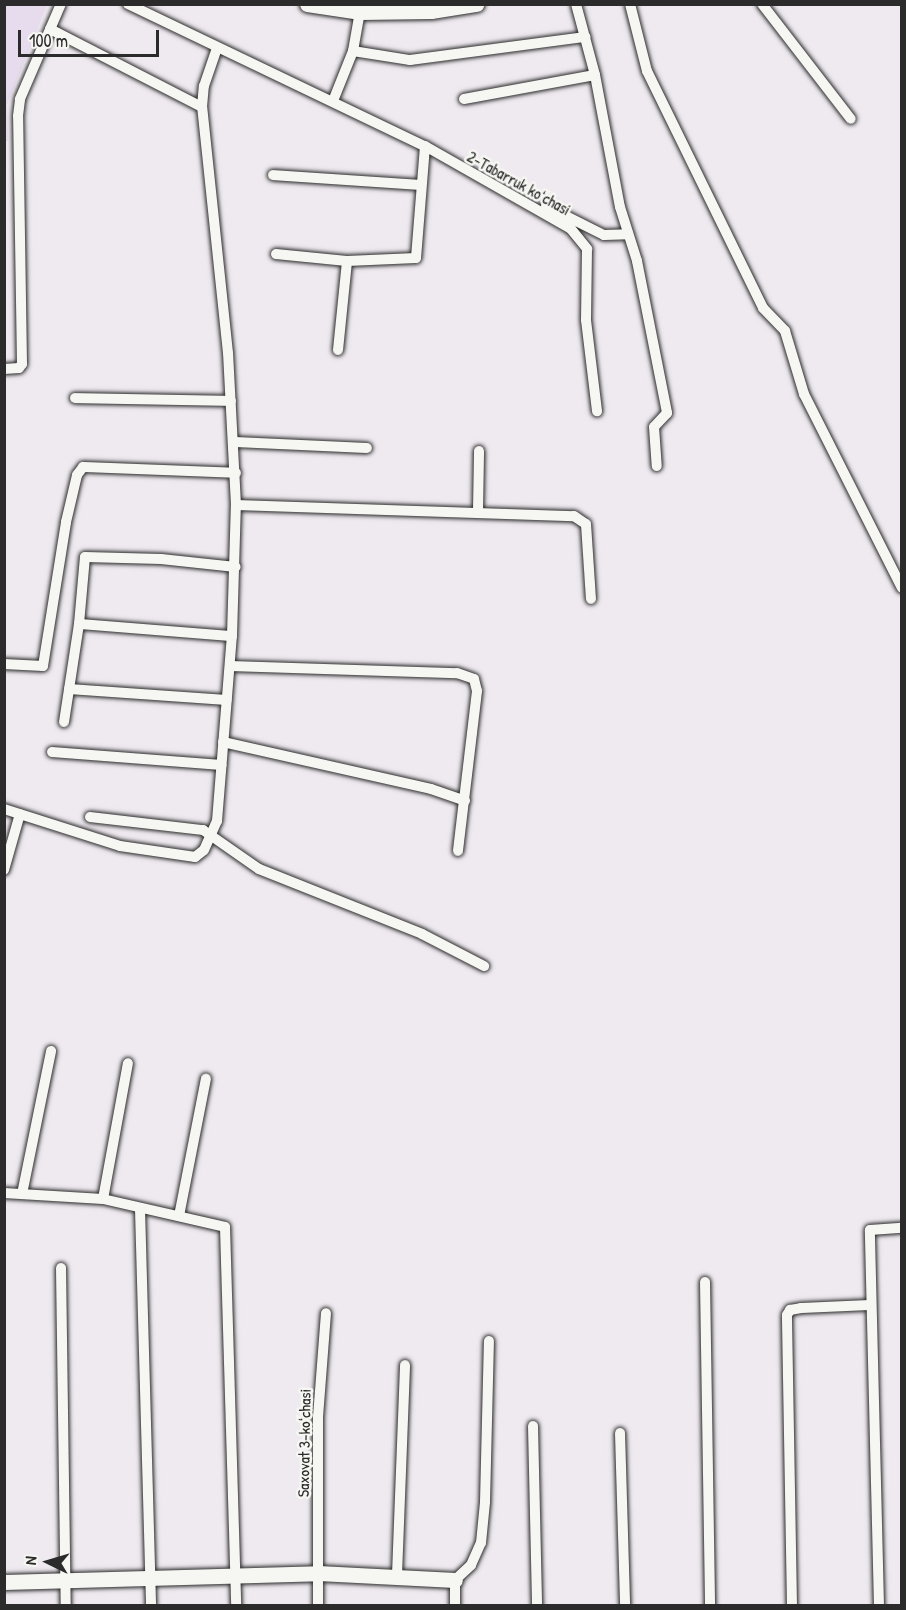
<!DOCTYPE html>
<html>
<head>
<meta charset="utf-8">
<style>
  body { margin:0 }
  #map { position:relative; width:906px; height:1610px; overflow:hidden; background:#efeaf0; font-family:"Patrick Hand",sans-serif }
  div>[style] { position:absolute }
  .built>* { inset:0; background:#e7dbee }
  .roads { filter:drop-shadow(0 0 2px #2b2b2b) drop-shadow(0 0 2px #2b2b2b) }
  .street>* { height:10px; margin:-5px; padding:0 5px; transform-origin:5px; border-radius:5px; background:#f6f6f2 }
  .secondary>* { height:15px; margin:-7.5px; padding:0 7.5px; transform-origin:7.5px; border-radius:7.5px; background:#f6f6f2 }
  span { translate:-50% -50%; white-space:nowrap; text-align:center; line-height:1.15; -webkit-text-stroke:5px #f6f6f2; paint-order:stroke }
  .street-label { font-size:16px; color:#2b2b2b }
  .frame { position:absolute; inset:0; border:6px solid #2b2b2b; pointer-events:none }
  .north { position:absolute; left:18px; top:1532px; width:60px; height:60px; -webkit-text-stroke:4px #f6f6f2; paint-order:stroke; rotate:275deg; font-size:16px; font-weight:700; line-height:24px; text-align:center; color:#2b2b2b }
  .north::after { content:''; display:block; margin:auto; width:21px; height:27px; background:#2b2b2b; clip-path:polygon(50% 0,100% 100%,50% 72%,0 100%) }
  .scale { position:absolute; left:18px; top:30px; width:141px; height:27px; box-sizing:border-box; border:3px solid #2b2b2b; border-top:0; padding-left:8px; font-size:18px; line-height:21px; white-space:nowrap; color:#2b2b2b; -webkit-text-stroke:4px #f6f6f2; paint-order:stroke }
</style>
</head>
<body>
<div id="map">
  <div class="built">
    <div style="clip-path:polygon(4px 5px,47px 5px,7px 105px,8px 141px,5px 141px)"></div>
  </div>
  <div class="roads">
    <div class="street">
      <div style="left:128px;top:4px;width:329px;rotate:25.6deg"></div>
      <div style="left:425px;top:146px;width:168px;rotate:29.6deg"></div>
      <div style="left:571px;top:229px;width:26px;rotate:51deg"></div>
      <div style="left:587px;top:249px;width:71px;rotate:90.8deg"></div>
      <div style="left:586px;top:320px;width:92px;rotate:83.1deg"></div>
      <div style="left:576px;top:4px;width:73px;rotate:75deg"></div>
      <div style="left:595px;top:75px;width:134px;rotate:79.3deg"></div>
      <div style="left:620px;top:207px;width:57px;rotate:72.5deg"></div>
      <div style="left:637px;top:261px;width:155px;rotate:78.8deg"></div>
      <div style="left:667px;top:413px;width:19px;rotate:133deg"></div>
      <div style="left:654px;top:427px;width:39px;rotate:86deg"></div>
      <div style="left:630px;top:4px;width:69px;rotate:75.8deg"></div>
      <div style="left:647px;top:71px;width:264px;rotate:63.9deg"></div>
      <div style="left:763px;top:308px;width:32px;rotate:46deg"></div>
      <div style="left:785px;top:331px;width:66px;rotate:73.2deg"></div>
      <div style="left:804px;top:394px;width:217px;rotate:63.2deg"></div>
      <div style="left:762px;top:4px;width:145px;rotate:52.3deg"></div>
      <div style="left:50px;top:29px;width:171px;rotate:27.2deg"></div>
      <div style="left:353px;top:51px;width:58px;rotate:9deg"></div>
      <div style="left:410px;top:60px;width:177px;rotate:-7.5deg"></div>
      <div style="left:464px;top:99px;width:133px;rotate:-10.4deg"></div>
      <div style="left:333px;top:101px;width:54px;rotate:-68.2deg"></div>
      <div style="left:353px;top:51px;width:40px;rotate:-80deg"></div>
      <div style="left:273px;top:175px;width:147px;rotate:3.9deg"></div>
      <div style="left:546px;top:206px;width:65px;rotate:26.6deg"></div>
      <div style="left:604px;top:235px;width:24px;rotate:-2deg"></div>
      <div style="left:276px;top:254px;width:71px;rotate:5.6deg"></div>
      <div style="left:347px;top:261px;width:69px;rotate:-2.5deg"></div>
      <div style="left:416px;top:258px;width:112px;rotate:-85.4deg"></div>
      <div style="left:338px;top:350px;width:89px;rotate:-84.2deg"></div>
      <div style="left:4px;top:369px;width:15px;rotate:-4deg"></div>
      <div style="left:19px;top:368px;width:5px;rotate:-53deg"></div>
      <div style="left:22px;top:364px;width:248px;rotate:-90.9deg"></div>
      <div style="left:18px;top:116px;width:17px;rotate:-83deg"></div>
      <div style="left:20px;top:99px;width:103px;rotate:-66.7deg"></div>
      <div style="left:75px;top:398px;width:156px;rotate:1.1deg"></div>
      <div style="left:235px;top:442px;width:132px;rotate:2.6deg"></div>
      <div style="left:236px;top:505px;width:338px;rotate:1.9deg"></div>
      <div style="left:574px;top:516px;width:14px;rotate:34deg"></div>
      <div style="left:586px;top:524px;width:75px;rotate:86.2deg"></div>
      <div style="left:478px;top:511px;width:60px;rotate:-89deg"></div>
      <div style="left:79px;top:624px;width:67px;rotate:-84.9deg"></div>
      <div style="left:85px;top:557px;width:76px;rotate:1.5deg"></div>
      <div style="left:161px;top:559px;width:75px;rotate:6.1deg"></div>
      <div style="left:4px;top:664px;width:39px;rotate:3deg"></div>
      <div style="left:43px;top:666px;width:146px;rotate:-80.9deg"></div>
      <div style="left:66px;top:522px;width:48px;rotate:-76.8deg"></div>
      <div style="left:77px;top:475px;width:10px;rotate:-53deg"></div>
      <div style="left:83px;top:467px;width:153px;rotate:2.2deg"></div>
      <div style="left:230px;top:666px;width:227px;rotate:1.8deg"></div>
      <div style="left:457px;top:673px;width:18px;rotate:19deg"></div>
      <div style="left:474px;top:679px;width:12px;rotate:76deg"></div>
      <div style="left:477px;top:691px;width:161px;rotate:96.8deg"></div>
      <div style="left:69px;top:689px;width:158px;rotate:4deg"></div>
      <div style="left:64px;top:722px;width:99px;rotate:-81.3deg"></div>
      <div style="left:79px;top:624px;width:153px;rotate:4.5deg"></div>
      <div style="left:223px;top:742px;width:213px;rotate:12.7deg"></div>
      <div style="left:431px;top:789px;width:36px;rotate:19deg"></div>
      <div style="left:52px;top:752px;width:170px;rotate:4.4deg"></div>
      <div style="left:4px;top:809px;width:122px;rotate:17.7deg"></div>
      <div style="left:120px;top:846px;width:76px;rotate:8.3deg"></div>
      <div style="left:195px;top:857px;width:11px;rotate:-38deg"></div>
      <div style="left:204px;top:850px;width:32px;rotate:-66deg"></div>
      <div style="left:217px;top:821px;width:186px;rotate:-85.4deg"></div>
      <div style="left:232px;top:636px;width:131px;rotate:-88.3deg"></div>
      <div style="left:236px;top:505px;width:152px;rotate:-93deg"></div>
      <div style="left:228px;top:353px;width:247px;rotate:-96deg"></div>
      <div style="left:202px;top:107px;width:21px;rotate:-85deg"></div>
      <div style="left:204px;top:86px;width:40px;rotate:-71.1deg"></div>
      <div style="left:90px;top:817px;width:114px;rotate:6.6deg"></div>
      <div style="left:203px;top:830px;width:68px;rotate:34.9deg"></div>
      <div style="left:259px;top:869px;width:175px;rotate:21.7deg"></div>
      <div style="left:422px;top:934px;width:70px;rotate:27.3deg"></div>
      <div style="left:4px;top:870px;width:58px;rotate:-74.1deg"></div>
      <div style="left:4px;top:1193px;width:99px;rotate:3.5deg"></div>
      <div style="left:103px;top:1199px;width:125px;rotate:12.9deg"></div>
      <div style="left:225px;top:1227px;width:379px;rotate:88.3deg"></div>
      <div style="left:22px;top:1194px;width:146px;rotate:-78.5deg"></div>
      <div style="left:103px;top:1199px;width:138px;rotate:-79.6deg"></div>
      <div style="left:140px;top:1209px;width:397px;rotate:88.4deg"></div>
      <div style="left:179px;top:1216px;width:140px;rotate:-78.9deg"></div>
      <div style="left:61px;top:1268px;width:338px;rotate:89.2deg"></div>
      <div style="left:705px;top:1282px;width:324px;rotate:89.1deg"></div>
      <div style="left:533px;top:1426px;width:180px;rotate:88.7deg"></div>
      <div style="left:620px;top:1433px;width:173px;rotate:88.3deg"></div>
      <div style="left:397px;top:1575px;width:210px;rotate:-87.8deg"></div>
      <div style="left:318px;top:1606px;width:189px;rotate:-90deg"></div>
      <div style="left:318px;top:1417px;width:104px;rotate:-85.6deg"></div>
      <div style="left:455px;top:1606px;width:26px;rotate:-90deg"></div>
      <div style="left:455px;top:1580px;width:22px;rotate:-43deg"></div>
      <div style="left:471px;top:1565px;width:24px;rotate:-66deg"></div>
      <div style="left:481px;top:1543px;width:41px;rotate:-84.4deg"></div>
      <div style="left:485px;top:1502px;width:161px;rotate:-88.6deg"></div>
      <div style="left:792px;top:1606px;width:291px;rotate:-91deg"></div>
      <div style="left:787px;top:1315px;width:6px;rotate:-59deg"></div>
      <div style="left:790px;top:1310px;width:11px;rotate:-10deg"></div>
      <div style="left:801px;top:1308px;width:69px;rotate:-2.5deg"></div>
      <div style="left:879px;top:1606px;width:376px;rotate:-91.4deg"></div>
      <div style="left:870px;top:1230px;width:32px;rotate:-4deg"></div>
    </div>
    <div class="secondary">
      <div style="left:307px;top:4px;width:54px;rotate:8.6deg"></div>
      <div style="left:360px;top:12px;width:71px;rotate:-0.8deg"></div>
      <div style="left:431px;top:11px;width:46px;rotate:-8.8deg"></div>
      <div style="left:4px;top:1582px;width:314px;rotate:-1.6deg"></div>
      <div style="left:318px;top:1573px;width:137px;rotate:2.9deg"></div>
    </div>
  </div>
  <div class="street-label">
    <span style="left:519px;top:183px;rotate:29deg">2-Tabarruk koʻchasi</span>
    <span style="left:304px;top:1443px;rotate:-89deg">Saxovat 3-koʻchasi</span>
  </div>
  <div class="frame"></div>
  <div class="north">N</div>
  <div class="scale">100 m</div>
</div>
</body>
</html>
